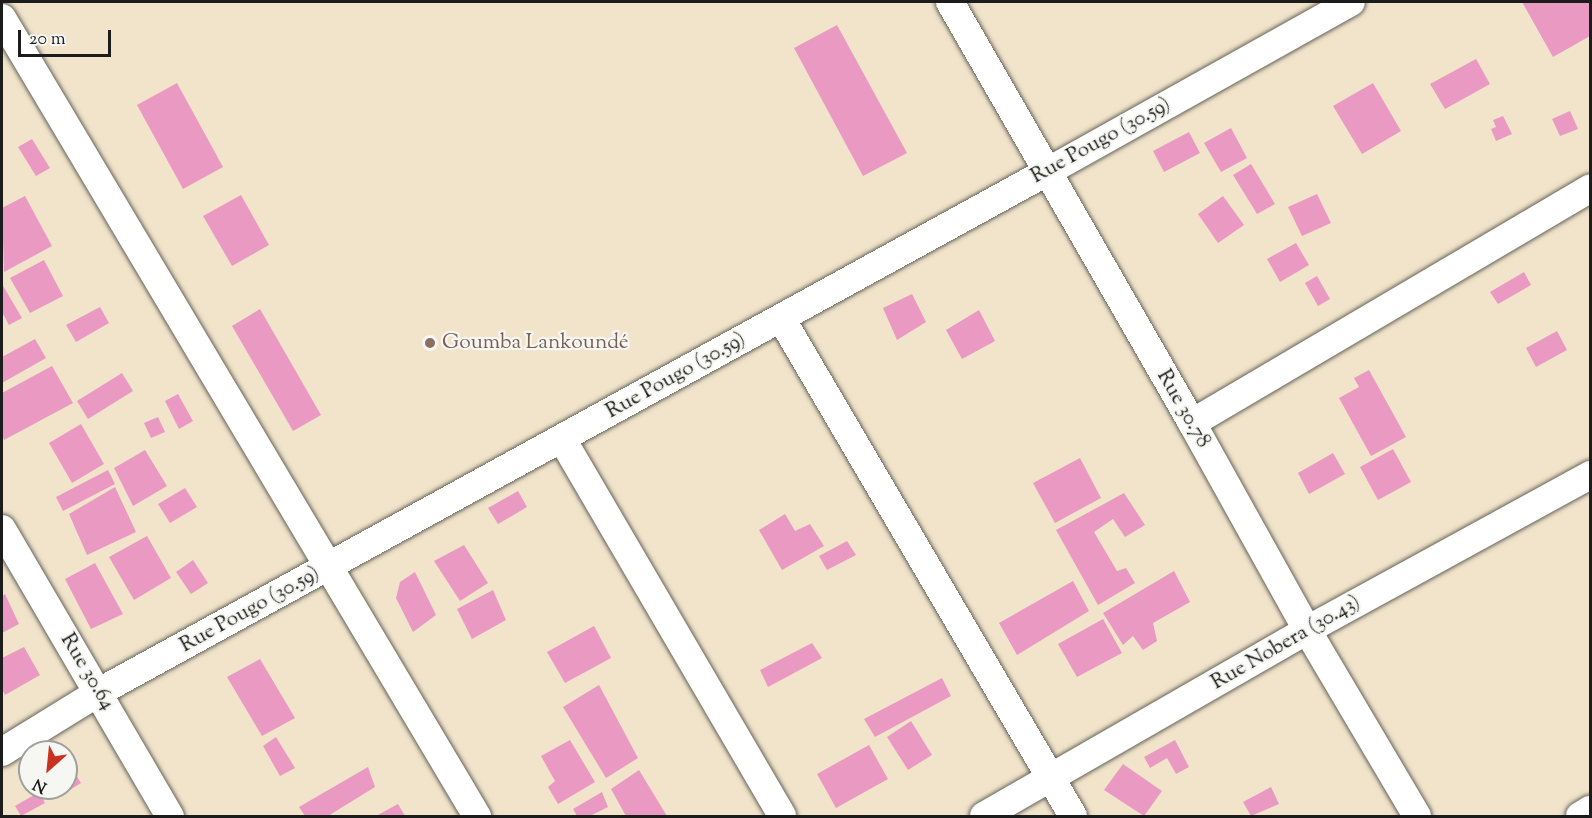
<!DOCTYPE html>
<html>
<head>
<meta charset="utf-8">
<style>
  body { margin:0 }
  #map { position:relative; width:1592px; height:818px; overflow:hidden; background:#f1e4cb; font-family:"Sorts Mill Goudy",serif }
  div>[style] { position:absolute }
  .building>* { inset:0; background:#ea99c3 }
  .roads { filter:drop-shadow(0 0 2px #676259) drop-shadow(0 0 2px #676259) }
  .minor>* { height:28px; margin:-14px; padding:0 14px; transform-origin:14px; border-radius:14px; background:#fff }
  .dots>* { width:16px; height:16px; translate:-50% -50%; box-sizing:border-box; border:3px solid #f6f6f2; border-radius:50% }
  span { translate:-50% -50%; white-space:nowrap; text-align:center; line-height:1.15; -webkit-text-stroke:4.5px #f6f6f2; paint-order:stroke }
  .street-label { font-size:21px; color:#1c1c1c }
  .education-label { font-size:21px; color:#785e54 }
  .left { translate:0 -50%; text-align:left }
  .frame { position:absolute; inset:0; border:3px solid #1c1c1c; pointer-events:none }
  .north { position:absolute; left:18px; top:740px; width:60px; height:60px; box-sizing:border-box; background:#f6f6f2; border:2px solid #9f9f9c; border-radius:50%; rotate:207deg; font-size:16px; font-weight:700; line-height:24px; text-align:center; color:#1c1c1c }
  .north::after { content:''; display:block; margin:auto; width:21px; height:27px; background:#c8321e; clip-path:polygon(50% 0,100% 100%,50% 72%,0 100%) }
  .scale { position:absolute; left:18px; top:30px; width:93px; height:27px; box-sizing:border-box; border:3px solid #1c1c1c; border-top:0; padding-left:8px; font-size:18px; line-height:21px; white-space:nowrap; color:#1c1c1c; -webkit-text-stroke:4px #f6f6f2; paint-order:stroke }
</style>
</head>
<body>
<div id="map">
  <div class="building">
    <div style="clip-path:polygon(1522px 2px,1590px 2px,1590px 36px,1553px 57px)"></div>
    <div style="clip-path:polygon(837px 25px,907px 153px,863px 176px,794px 48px)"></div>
    <div style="clip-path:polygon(1476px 59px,1490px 84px,1445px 109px,1430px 84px)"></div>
    <div style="clip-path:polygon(177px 83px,223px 167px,183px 189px,137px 105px)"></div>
    <div style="clip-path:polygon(1373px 83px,1401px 131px,1362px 154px,1333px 106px)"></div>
    <div style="clip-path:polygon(1570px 111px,1578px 129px,1560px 136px,1552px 119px)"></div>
    <div style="clip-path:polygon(1503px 116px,1512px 134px,1496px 141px,1491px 129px,1496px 127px,1493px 120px)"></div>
    <div style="clip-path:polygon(1231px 128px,1247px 158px,1221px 172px,1204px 143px)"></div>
    <div style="clip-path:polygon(1189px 132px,1200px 153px,1164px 172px,1153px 151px)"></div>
    <div style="clip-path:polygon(32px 139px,50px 168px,36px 176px,18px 147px)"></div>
    <div style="clip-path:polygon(1251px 164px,1275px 204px,1257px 214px,1233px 175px)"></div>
    <div style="clip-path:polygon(1317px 194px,1331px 223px,1302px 236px,1288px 207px)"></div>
    <div style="clip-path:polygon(241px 195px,269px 245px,232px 266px,203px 216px)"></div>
    <div style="clip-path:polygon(25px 196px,52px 246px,4px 272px,2px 208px)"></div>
    <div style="clip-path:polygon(1223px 196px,1244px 225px,1218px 243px,1198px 214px)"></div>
    <div style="clip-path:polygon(1296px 243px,1309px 265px,1280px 282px,1267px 259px)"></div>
    <div style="clip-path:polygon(44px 260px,63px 296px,30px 313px,10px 278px)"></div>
    <div style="clip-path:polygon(1524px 272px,1531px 285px,1498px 304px,1490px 292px)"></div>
    <div style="clip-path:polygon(1317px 276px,1330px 299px,1318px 306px,1305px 283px)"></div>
    <div style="clip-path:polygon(2px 284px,22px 318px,9px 325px,2px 312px)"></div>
    <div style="clip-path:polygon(912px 294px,926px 322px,897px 340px,883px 308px)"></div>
    <div style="clip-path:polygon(100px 307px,109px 323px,76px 342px,66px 325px)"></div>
    <div style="clip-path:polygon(260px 309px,321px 415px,293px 431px,232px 326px)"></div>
    <div style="clip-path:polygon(979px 310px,995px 341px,962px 359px,946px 330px)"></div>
    <div style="clip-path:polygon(1557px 331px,1567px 350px,1536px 367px,1526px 348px)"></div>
    <div style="clip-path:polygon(35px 339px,46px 358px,2px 383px,2px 357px)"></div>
    <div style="clip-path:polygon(52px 366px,73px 403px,4px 440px,2px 435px,2px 393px)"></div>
    <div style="clip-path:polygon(1369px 370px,1406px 437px,1371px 456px,1339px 398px,1359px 387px,1354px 378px)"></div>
    <div style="clip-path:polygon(122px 373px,133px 391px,88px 419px,77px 401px)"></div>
    <div style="clip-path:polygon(178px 394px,193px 421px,179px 429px,165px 401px)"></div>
    <div style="clip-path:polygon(158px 417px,165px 432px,151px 438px,144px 423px)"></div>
    <div style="clip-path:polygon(81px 424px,104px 464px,72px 483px,49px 443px)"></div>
    <div style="clip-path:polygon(1393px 449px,1411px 482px,1378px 500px,1360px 467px)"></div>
    <div style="clip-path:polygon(145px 450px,167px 486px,133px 506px,114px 468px)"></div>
    <div style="clip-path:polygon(1333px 453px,1345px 474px,1309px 494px,1298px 473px)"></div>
    <div style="clip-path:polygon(1080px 458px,1101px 498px,1055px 523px,1033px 483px)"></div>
    <div style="clip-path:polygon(108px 470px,115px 484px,63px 511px,56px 497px)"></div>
    <div style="clip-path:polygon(115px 487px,136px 532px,87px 555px,69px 514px)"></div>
    <div style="clip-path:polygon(185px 488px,197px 507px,170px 523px,158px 504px)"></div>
    <div style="clip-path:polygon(518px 491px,527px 507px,498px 524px,488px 508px)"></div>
    <div style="clip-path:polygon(1124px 493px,1145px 525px,1125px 537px,1113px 519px,1094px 532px,1117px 571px,1126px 568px,1135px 583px,1098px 605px,1056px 530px)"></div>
    <div style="clip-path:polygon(785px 514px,795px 531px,810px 524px,824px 546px,782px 570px,759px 530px)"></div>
    <div style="clip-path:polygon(147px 536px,171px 578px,134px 600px,109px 557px)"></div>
    <div style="clip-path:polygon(847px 541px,856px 555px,827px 570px,819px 556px)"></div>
    <div style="clip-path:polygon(464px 545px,488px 583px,460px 601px,434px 561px)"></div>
    <div style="clip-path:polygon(193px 560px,208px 583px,191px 594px,176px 572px)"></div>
    <div style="clip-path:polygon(95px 563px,123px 614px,91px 629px,65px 579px)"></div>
    <div style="clip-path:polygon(1174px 571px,1190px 602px,1153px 623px,1157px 641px,1143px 650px,1133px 636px,1123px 645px,1103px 613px)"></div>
    <div style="clip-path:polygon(415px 572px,436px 615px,413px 632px,396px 598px,400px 582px)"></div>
    <div style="clip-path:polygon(1073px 581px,1089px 611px,1017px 655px,999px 623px)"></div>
    <div style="clip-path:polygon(493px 590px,506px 620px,472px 639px,457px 609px)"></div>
    <div style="clip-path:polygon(5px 594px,19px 624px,2px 633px,2px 596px)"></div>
    <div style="clip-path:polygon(1103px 619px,1122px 653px,1077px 677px,1058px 644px)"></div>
    <div style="clip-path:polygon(594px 626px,611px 658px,565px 683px,547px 652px)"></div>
    <div style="clip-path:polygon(812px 643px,822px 658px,768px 687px,760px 670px)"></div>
    <div style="clip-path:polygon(24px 647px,40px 675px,5px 695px,2px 689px,2px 658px)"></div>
    <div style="clip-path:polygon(260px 659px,295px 718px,262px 736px,227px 677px)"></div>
    <div style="clip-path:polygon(942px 678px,951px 696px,875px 737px,864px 719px)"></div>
    <div style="clip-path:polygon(599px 685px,638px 758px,606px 778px,563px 707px)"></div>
    <div style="clip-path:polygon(911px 721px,932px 755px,908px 770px,887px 737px)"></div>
    <div style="clip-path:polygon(276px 737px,295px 768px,280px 776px,263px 746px)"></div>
    <div style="clip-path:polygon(570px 740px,595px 782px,558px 804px,548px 787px,555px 781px,541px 756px)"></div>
    <div style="clip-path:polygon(1175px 740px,1189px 767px,1176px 774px,1167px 758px,1150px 768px,1144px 757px)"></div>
    <div style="clip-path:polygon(869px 745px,888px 779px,836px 808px,817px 774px)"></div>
    <div style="clip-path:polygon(1123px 764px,1162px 791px,1144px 816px,1104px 790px)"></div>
    <div style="clip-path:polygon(368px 767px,375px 787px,328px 816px,305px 816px,299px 807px)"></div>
    <div style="clip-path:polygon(72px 769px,81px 783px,65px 793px,61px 788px,66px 788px,66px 773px)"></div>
    <div style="clip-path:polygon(639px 770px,667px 816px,626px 816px,611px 789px)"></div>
    <div style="clip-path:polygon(1271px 787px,1279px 804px,1251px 816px,1243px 802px)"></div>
    <div style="clip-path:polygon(39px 792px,45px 803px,21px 816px,15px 806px)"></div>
    <div style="clip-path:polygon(602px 792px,608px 807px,590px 816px,577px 816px,573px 809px)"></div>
    <div style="clip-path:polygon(398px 804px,405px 816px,376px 816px)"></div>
  </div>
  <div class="roads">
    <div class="minor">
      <div style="left:950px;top:2px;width:486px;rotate:60.1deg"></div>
      <div style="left:1192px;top:423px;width:237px;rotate:60.9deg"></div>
      <div style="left:1307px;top:630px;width:216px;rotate:59.4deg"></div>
      <div style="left:2px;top:18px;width:929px;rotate:59.24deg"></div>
      <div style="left:781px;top:318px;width:577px;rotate:59.61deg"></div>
      <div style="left:1192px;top:423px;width:462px;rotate:-30.5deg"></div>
      <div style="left:562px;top:439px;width:436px;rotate:59.7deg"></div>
      <div style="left:2px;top:529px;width:333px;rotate:59.7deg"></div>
      <div style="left:2px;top:752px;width:114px;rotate:-31.7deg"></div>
      <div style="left:99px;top:692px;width:1081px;rotate:-28.75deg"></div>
      <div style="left:1047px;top:172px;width:348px;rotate:-29.2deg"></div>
      <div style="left:984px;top:816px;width:373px;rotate:-29.9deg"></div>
      <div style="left:1307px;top:630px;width:323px;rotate:-28.7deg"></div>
      <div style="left:1580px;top:816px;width:12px;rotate:-31deg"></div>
    </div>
  </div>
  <div class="dots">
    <div style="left:430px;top:343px;background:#8d6e63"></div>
  </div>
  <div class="street-label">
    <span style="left:1101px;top:141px;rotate:-29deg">Rue Pougo (30.59)</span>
    <span style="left:676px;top:376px;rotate:-29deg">Rue Pougo (30.59)</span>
    <span style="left:1183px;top:409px;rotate:60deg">Rue 30.78</span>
    <span style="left:250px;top:610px;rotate:-29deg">Rue Pougo (30.59)</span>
    <span style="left:1286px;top:643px;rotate:-30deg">Rue Nobera (30.43)</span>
    <span style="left:87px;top:672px;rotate:59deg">Rue 30.64</span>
  </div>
  <div class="education-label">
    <span class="left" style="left:442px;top:343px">Goumba Lankoundé</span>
  </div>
  <div class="frame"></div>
  <div class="north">N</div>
  <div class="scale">20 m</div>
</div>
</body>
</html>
